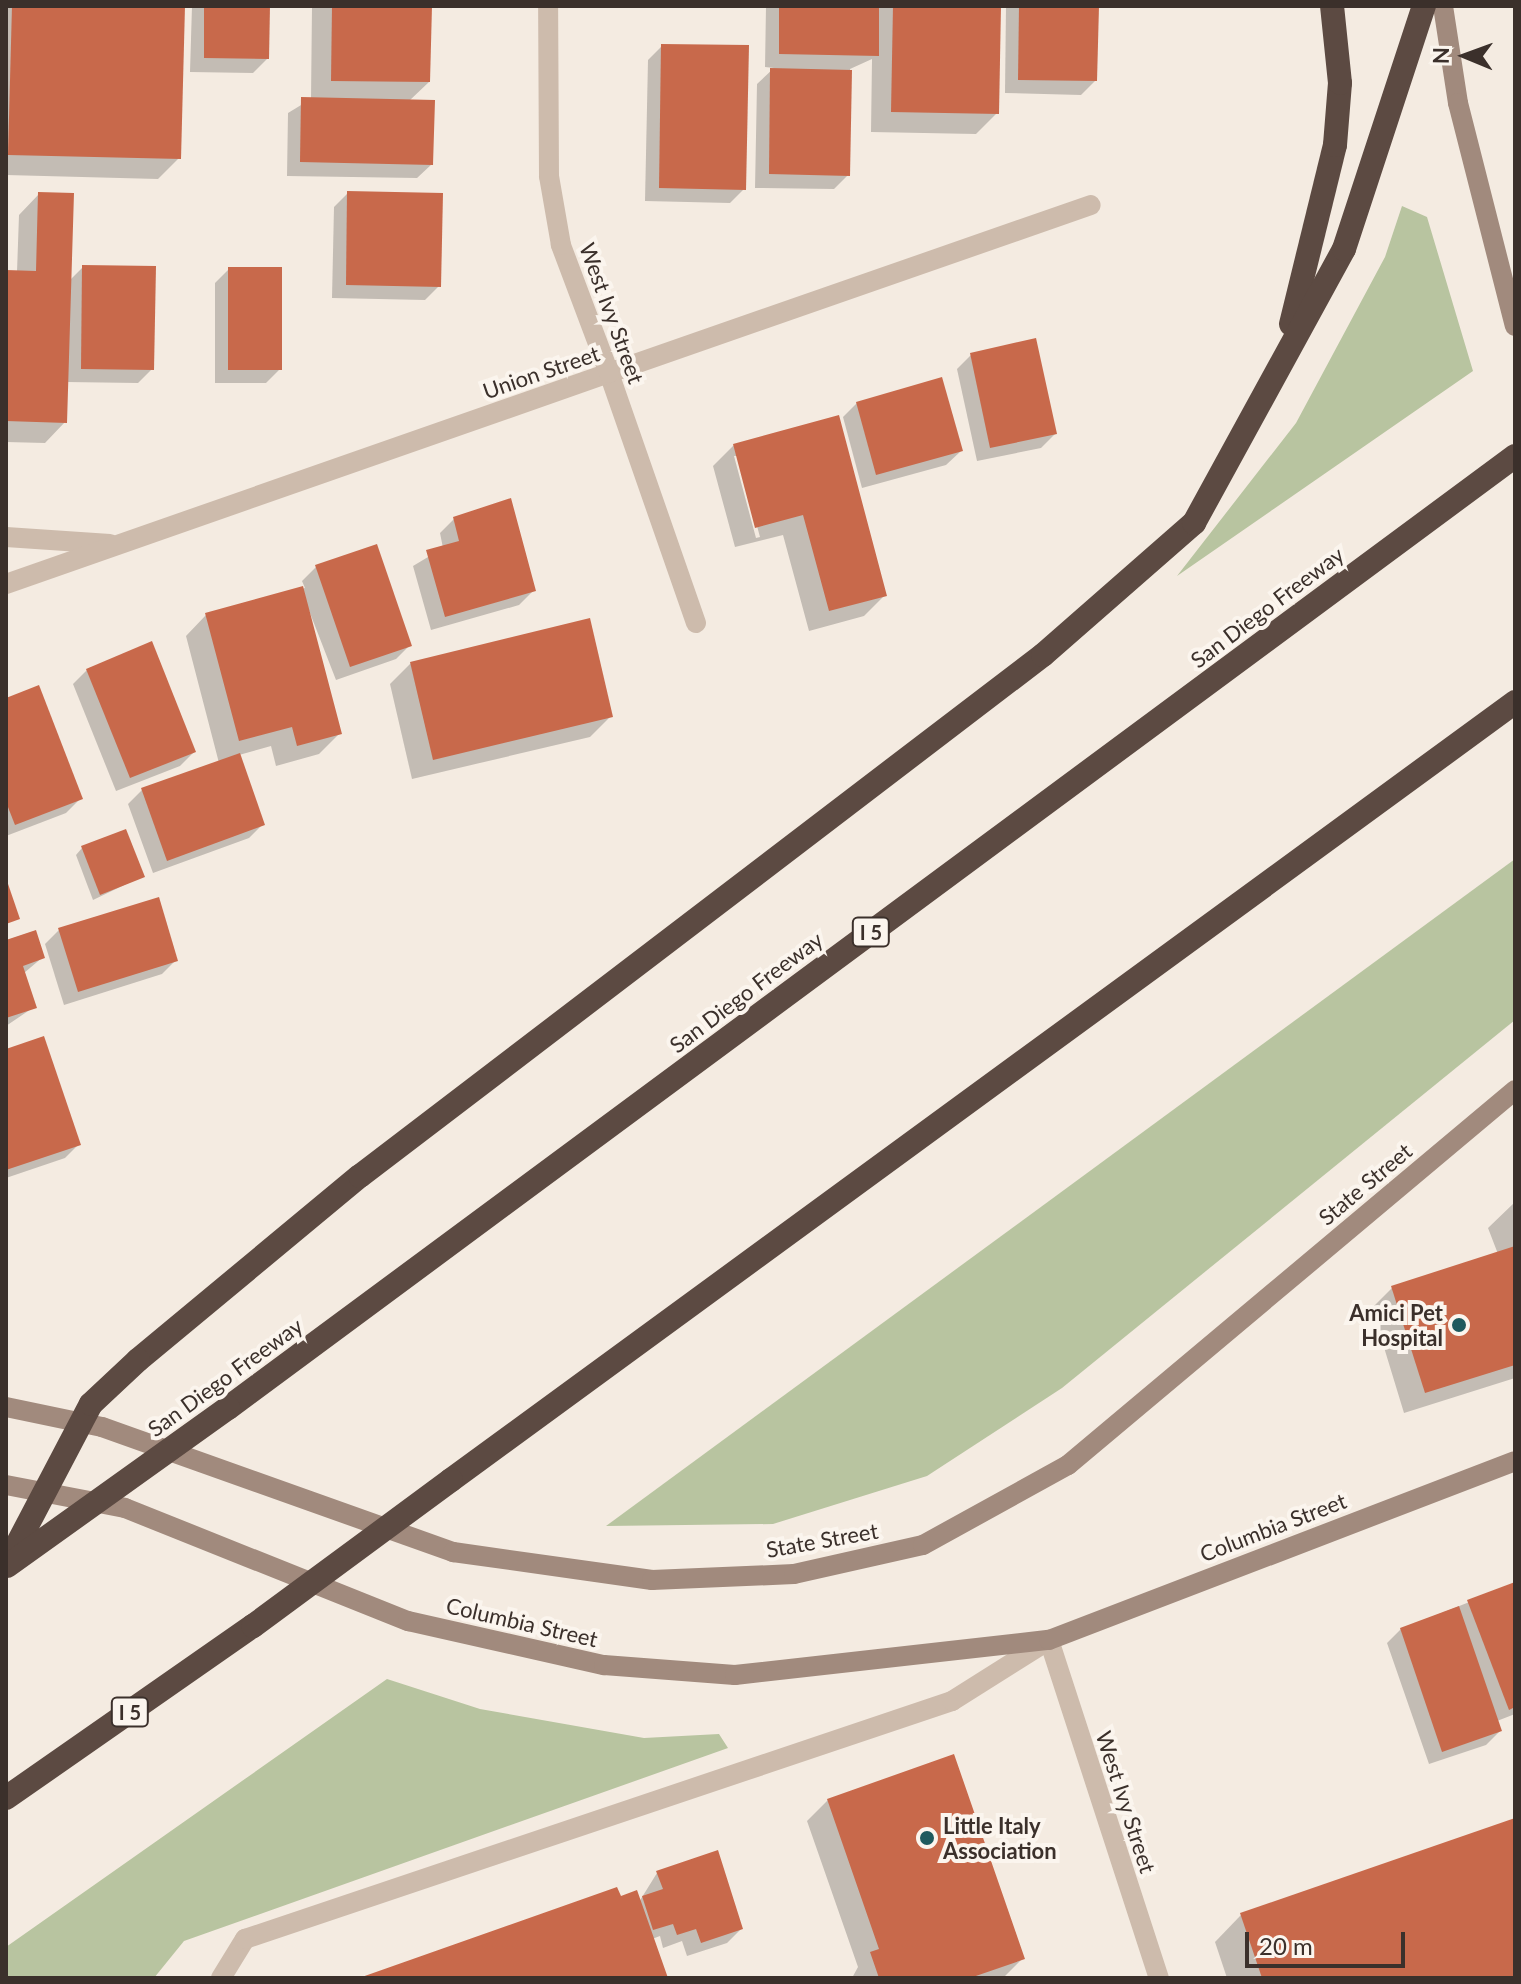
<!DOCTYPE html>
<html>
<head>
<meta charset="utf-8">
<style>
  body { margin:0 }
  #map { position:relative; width:1521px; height:1984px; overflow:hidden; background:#f4ebe1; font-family:Lato,sans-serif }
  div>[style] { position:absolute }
  .green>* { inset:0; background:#b8c4a0 }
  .shadow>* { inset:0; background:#0003 }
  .building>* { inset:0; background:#c8694b }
  .minor>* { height:20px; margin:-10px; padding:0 10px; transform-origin:10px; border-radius:10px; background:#cdbbac }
  .tertiary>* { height:20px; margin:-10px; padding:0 10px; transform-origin:10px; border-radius:10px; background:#cdbbac }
  .secondary>* { height:20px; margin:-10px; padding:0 10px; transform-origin:10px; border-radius:10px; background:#a18a7d }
  .motorway>* { height:24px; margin:-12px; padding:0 12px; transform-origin:12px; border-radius:12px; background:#5c4a42 }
  .motorway-bridge>* { height:24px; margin:-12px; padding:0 12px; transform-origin:12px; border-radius:12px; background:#5c4a42 }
  .dots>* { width:22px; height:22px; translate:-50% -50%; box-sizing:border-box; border:4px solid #fbf5ee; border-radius:50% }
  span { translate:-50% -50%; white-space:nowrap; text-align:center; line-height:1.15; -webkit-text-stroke:8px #fbf5ee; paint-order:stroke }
  .shield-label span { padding:2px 6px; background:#fbf5ee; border:2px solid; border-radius:6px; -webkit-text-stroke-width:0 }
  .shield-label { font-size:20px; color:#3b302b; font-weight:700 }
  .street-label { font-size:22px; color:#3b302b }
  .poi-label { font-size:22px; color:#3b302b; font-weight:700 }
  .right { translate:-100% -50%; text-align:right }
  .left { translate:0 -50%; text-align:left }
  .frame { position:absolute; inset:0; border:8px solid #3b302b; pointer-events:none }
  .north { position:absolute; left:1425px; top:16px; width:80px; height:80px; -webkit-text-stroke:6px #fbf5ee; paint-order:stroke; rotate:271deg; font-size:22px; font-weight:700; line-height:32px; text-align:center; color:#3b302b }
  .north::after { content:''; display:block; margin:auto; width:28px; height:36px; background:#3b302b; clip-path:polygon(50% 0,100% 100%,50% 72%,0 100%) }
  .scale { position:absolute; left:1245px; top:1932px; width:160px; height:36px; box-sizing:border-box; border:4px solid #3b302b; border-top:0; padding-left:10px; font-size:24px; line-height:28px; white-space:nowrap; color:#3b302b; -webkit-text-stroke:6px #fbf5ee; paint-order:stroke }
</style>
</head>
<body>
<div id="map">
  <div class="green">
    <div style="clip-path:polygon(1402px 206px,1427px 217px,1473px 371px,1177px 576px,1296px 423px,1385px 257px)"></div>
    <div style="clip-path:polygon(1515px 859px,1515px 1020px,1062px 1388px,927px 1476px,773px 1524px,606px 1526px)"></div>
    <div style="clip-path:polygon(387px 1679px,480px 1709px,644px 1738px,719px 1734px,728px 1748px,184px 1941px,154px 1978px,6px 1978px,6px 1947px)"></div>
  </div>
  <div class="shadow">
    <div style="clip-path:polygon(6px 6px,183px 6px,179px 158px,158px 179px,6px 175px)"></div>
    <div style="clip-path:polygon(192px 6px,268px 6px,267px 59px,253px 73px,190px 72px)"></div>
    <div style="clip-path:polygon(312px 6px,430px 6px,429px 82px,409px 101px,432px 164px,417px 178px,287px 176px,288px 113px,311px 99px)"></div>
    <div style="clip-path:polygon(704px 6px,752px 6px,751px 7px)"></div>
    <div style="clip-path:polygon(766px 6px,999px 6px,997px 113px,976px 134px,871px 132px,872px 59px,850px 69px,848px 175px,834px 189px,755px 188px,757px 84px,774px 68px,765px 67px)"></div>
    <div style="clip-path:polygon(1006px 6px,1097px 6px,1096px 80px,1081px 95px,1005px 93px)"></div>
    <div style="clip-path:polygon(662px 46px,744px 189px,730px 203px,645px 201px,648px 60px)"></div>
    <div style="clip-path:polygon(348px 193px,439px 286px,425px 300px,332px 298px,334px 207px)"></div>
    <div style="clip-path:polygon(39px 194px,69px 281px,83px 267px,152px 369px,138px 383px,66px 382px,65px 422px,45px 443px,6px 442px,6px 272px,17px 272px,19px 215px)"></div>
    <div style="clip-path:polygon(229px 269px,280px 369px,266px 383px,215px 383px,215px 283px)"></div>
    <div style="clip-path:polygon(971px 355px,1055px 434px,1041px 448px,977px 461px,957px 369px)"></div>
    <div style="clip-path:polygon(857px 403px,961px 451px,946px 465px,862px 488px,843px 417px)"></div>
    <div style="clip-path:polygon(evenodd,734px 445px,885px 595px,864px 616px,809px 631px,783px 535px,735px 547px,713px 466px,734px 445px,734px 456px,738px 456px,760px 537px,756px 538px,734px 456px)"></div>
    <div style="clip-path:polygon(454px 519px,533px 591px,519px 605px,431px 630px,413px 566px,443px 548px,440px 533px)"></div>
    <div style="clip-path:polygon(316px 567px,410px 645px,396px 659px,336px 680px,303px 595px,340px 733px,319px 754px,276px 766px,271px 746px,239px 755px,263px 824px,249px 838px,153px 873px,128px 804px,142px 790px,219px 763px,186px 636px,206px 615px,305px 588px,302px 581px)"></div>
    <div style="clip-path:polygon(411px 663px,611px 716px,590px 737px,412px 779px,390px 684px)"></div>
    <div style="clip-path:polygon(87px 670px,194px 752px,180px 766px,116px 791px,73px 684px)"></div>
    <div style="clip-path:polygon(6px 700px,80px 799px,66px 813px,6px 836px)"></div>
    <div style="clip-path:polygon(82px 848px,143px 876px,93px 900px,76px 855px)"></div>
    <div style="clip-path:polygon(59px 930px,176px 960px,162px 974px,64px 1005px,45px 944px)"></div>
    <div style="clip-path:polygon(6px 942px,43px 957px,24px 973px,34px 1007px,6px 1026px)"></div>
    <div style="clip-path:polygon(6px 1051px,79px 1144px,65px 1158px,6px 1178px)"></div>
    <div style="clip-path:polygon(1515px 1202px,1515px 1378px,1404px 1413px,1372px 1308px,1392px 1288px,1498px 1254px,1488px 1228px)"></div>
    <div style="clip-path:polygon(1515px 1584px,1515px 1714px,1497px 1721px,1500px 1731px,1486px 1745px,1429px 1764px,1387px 1643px,1401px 1629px)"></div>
    <div style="clip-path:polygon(828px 1800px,1023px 1958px,1003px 1978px,852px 1978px,858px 1967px,807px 1821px)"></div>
    <div style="clip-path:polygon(1515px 1820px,1515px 1978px,1227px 1978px,1215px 1942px,1241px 1915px)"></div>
    <div style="clip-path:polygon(657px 1873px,741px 1929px,727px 1943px,687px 1956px,682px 1941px,663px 1948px,660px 1936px,652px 1939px,666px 1978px,364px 1978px,620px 1898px,639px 1902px)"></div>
  </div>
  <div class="building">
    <div style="clip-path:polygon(12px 6px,185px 6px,181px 159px,8px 155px)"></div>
    <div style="clip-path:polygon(204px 6px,270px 6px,269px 59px,204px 58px)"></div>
    <div style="clip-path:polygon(332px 6px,432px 6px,430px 82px,331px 81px)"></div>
    <div style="clip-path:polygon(779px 6px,879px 6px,879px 56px,779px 54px)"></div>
    <div style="clip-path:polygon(893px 6px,1001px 6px,999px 114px,891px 112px)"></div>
    <div style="clip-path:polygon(1019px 6px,1099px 6px,1097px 81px,1018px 80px)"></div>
    <div style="clip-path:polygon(661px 44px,749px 45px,746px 190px,659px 188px)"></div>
    <div style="clip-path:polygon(770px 68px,852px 70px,850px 176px,769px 174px)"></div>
    <div style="clip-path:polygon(301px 97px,435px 100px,433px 165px,300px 162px)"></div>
    <div style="clip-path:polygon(347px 191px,443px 193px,441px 287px,346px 285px)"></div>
    <div style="clip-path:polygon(38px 192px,74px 193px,67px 423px,6px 421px,6px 270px,36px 271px)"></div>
    <div style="clip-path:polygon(82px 265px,156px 266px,154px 370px,81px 369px)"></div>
    <div style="clip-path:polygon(228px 267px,282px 267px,282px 370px,228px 370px)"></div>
    <div style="clip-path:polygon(1036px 338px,1057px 434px,990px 448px,970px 353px)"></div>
    <div style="clip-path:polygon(942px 377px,963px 451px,876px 475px,856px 402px)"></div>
    <div style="clip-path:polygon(839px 415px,887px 596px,829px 611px,803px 515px,755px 528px,733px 444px)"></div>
    <div style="clip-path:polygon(511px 498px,536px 591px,445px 617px,426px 550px,459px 541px,453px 517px)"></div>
    <div style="clip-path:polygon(377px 544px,412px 646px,350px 667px,315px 565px)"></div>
    <div style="clip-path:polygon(303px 586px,342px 734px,297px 746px,292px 727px,239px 741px,205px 613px)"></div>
    <div style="clip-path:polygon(590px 618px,613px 717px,433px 760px,410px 662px)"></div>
    <div style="clip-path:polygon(152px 641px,196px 752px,130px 778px,86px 669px)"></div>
    <div style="clip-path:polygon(39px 685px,83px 799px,15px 825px,6px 802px,6px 698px)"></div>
    <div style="clip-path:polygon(240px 753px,265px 825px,167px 861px,141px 788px)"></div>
    <div style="clip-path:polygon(126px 829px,145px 877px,100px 895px,81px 846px)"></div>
    <div style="clip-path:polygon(6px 878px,20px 919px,6px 924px)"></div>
    <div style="clip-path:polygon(159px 897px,178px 961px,78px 992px,58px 928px)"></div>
    <div style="clip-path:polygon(36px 930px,45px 958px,23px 966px,37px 1008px,6px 1018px,6px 940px)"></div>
    <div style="clip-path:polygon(44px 1036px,81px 1145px,6px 1170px,6px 1049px)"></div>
    <div style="clip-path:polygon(1515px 1246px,1515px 1365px,1425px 1393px,1391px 1286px)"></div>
    <div style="clip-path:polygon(1515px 1582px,1515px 1707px,1509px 1710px,1467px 1600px)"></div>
    <div style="clip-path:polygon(1459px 1606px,1502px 1731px,1442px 1752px,1400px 1628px)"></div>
    <div style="clip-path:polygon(954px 1754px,1025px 1959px,970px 1978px,879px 1978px,870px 1952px,879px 1949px,827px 1799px)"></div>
    <div style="clip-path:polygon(1515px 1818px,1515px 1978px,1262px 1978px,1240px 1913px)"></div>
    <div style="clip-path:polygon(718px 1850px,743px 1929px,701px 1943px,696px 1929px,677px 1935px,673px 1924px,653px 1930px,642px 1896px,663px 1889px,656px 1871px)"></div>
    <div style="clip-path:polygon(617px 1887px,621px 1896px,637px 1890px,668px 1978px,359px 1978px)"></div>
  </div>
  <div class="minor">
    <div style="left:696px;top:623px;width:265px;rotate:-109.2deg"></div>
    <div style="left:609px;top:373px;width:510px;rotate:-19.22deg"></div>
    <div style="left:221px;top:1978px;width:46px;rotate:-58.4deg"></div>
    <div style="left:245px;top:1939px;width:746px;rotate:-18.6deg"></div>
    <div style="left:952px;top:1701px;width:115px;rotate:-32.2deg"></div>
    <div style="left:1049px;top:1640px;width:355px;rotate:72deg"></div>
  </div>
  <div class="tertiary">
    <div style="left:6px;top:537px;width:104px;rotate:3.9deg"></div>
    <div style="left:6px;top:584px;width:639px;rotate:-19.29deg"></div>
    <div style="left:609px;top:373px;width:137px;rotate:-110.6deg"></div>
    <div style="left:561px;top:245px;width:70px;rotate:-99.9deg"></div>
    <div style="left:549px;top:176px;width:170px;rotate:-90.3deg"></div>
  </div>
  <div class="secondary">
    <div style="left:1443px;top:6px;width:98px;rotate:81.2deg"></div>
    <div style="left:1458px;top:103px;width:230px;rotate:75.7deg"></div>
    <div style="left:6px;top:1407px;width:98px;rotate:11.8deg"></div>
    <div style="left:102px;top:1427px;width:373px;rotate:19.6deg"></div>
    <div style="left:453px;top:1552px;width:201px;rotate:8deg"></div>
    <div style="left:652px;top:1580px;width:142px;rotate:-2.4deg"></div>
    <div style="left:794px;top:1574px;width:132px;rotate:-12.7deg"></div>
    <div style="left:923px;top:1545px;width:166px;rotate:-28.9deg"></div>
    <div style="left:1068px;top:1465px;width:583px;rotate:-39.99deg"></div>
    <div style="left:6px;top:1485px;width:121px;rotate:10.9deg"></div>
    <div style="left:125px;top:1508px;width:305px;rotate:21.8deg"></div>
    <div style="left:408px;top:1621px;width:201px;rotate:12.7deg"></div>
    <div style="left:604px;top:1665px;width:131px;rotate:4.4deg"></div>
    <div style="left:735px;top:1675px;width:316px;rotate:-6.4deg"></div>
    <div style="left:1049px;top:1640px;width:499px;rotate:-21deg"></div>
  </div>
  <div class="motorway">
    <div style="left:1291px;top:324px;width:184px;rotate:-76.2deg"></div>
    <div style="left:1335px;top:145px;width:62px;rotate:-85.4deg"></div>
    <div style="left:1340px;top:83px;width:77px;rotate:-95.9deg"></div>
    <div style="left:138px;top:1360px;width:288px;rotate:-39.7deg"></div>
    <div style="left:360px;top:1176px;width:859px;rotate:-37.34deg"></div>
    <div style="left:1043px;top:655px;width:201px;rotate:-41.2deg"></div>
    <div style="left:1194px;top:523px;width:312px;rotate:-61.3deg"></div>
    <div style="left:1344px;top:249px;width:256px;rotate:-71.8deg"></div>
    <div style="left:228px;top:1408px;width:1601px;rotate:-36.49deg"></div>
    <div style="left:451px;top:1480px;width:1318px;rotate:-36.17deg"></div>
    <div style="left:6px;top:1798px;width:301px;rotate:-34.9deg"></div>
  </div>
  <div class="motorway-bridge">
    <div style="left:9px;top:1560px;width:176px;rotate:-62.3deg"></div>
    <div style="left:91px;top:1404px;width:64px;rotate:-43.1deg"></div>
    <div style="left:7px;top:1566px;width:272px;rotate:-35.6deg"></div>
    <div style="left:253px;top:1626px;width:246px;rotate:-36.4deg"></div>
  </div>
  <div class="dots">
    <div style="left:1459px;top:1325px;background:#1f5a5e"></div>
    <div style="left:927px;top:1838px;background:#1f5a5e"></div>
  </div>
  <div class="shield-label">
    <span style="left:871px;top:932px">I 5</span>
    <span style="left:130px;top:1712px">I 5</span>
  </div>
  <div class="street-label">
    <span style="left:612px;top:313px;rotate:70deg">West Ivy Street</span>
    <span style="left:541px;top:372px;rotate:-19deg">Union Street</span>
    <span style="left:1267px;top:607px;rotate:-37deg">San Diego Freeway</span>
    <span style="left:746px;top:992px;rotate:-37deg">San Diego Freeway</span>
    <span style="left:1365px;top:1184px;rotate:-40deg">State Street</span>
    <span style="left:225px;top:1377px;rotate:-36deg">San Diego Freeway</span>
    <span style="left:1273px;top:1527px;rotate:-21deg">Columbia Street</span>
    <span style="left:822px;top:1540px;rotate:-10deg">State Street</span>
    <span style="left:522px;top:1622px;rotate:13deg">Columbia Street</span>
    <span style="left:1126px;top:1802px;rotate:72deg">West Ivy Street</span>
  </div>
  <div class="poi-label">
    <span class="right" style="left:1443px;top:1325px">Amici Pet<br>Hospital</span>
    <span class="left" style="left:943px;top:1838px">Little Italy<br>Association</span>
  </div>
  <div class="frame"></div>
  <div class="north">N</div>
  <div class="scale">20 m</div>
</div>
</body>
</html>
